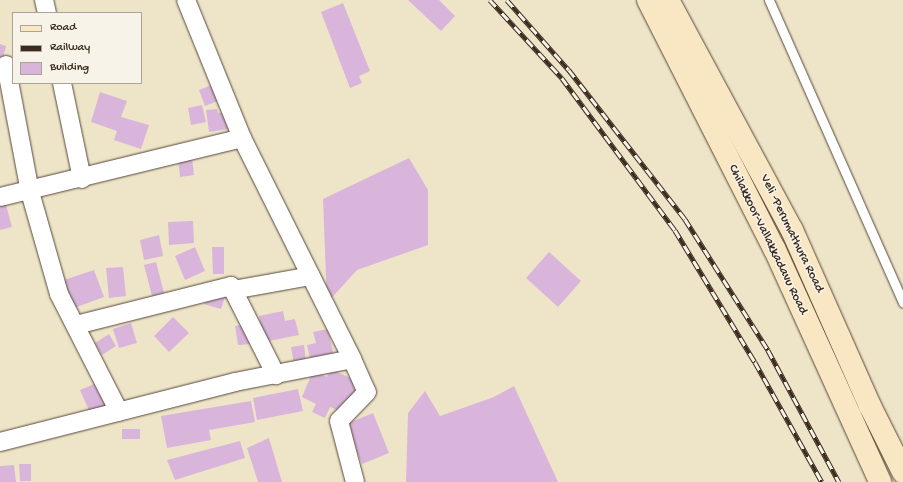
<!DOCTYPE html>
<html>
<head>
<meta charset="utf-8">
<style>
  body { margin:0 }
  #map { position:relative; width:903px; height:482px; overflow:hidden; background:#eee5c9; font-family:"Gochi Hand",sans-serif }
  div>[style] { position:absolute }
  .building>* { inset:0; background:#d9b5db }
  .roads { filter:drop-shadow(0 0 1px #564638) drop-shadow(0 0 1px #564638) }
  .service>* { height:9px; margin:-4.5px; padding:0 4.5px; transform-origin:4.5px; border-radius:4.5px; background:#fff }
  .minor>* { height:18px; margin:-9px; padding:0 9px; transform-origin:9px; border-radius:9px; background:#fff }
  .secondary>* { height:22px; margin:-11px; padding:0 11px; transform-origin:11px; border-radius:11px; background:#f9e7c3 }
  .rail>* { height:4.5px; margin-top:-2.25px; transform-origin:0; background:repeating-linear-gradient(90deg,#f7f3e8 0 9px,#3b2a1e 0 18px); box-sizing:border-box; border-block:1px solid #3b2a1e }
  span { translate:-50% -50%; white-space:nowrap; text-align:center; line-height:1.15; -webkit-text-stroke:3px #f7f3e8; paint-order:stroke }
  .street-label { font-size:13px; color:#3b2a1e }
  .legend { position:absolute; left:12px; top:12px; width:130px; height:72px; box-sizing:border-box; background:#f7f3e8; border:1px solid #aca397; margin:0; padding:5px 7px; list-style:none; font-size:12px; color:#3b2a1e }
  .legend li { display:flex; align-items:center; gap:8px; height:20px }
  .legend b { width:20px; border:1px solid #aca397 }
</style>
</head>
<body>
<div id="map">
  <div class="building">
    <div style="clip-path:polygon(408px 0,439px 0,455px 16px,441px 31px)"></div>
    <div style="clip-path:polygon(343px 3px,370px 71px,359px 76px,362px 83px,350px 88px,321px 12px)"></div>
    <div style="clip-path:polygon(0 44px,6px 46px,3px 58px,0 57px)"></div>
    <div style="clip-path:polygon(217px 83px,223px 99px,205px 106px,199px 90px)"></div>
    <div style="clip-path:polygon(100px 92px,127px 101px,121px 117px,149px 125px,141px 149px,114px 140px,117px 131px,91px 122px)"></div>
    <div style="clip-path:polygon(202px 105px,206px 122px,191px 125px,188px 108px)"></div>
    <div style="clip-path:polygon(217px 109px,218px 113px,227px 112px,229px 129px,209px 132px,206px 110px)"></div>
    <div style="clip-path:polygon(192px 157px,194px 175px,180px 177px,178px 158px)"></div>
    <div style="clip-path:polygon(409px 158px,428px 190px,428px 245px,357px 270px,327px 303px,323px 199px)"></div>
    <div style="clip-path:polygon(5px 201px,12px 227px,0 230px,0 202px)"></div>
    <div style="clip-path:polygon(193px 221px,194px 243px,169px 245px,168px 222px)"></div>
    <div style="clip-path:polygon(159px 235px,163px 256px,144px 260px,140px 240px)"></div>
    <div style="clip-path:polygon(195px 247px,205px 271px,185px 280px,175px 256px)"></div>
    <div style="clip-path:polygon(212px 247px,224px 247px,224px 274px,213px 274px)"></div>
    <div style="clip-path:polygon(549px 252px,581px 281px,558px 307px,526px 278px)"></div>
    <div style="clip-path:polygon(156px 262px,164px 293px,152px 296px,144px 265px)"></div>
    <div style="clip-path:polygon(123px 267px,126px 296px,109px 298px,106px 268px)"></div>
    <div style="clip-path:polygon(94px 270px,104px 297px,74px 308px,64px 280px)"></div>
    <div style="clip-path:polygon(209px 292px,225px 297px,221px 309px,204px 304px)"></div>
    <div style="clip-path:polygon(283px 311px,285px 321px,295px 319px,299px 335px,264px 342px,259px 316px)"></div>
    <div style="clip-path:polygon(173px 317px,189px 333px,169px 352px,154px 336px)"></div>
    <div style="clip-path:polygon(131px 323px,137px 343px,119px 348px,113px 329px)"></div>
    <div style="clip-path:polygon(249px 324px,251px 344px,238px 345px,235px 326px)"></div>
    <div style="clip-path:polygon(328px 329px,334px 357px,311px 363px,307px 345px,316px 343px,313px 332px)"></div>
    <div style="clip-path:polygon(109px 334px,116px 346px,102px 355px,95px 343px)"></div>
    <div style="clip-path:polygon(304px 345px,306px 362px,294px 364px,291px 347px)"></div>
    <div style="clip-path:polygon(331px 369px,359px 382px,344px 413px,330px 407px,325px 418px,312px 412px,316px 404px,302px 397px,313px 371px,327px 377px)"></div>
    <div style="clip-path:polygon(99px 382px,110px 407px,91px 415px,80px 390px)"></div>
    <div style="clip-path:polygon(514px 386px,558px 482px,406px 482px,408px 413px,425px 391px,440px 416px,494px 397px)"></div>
    <div style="clip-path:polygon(298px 389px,303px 411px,257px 420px,253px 398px)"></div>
    <div style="clip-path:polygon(251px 401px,255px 422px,209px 430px,211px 440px,167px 448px,161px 416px)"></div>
    <div style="clip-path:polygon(373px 413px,389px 453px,362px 464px,346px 424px)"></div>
    <div style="clip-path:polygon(122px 429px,140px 429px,140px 439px,122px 439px)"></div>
    <div style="clip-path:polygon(269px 438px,282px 482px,258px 482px,247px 448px)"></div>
    <div style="clip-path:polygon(240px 441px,245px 458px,175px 480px,167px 460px)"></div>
    <div style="clip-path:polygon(19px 464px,31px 464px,31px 481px,20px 481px)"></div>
    <div style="clip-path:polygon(14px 465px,16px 482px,0 482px,0 466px)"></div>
  </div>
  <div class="roads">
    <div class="service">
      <div style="left:769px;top:0;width:331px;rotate:66.1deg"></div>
    </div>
    <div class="minor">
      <div style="left:44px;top:0;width:13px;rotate:77deg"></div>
      <div style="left:186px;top:0;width:149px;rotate:67.9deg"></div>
      <div style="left:242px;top:138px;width:247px;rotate:63.5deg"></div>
      <div style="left:6px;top:65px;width:129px;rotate:79.3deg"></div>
      <div style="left:30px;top:192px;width:106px;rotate:74.1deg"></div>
      <div style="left:59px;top:294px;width:132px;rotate:63deg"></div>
      <div style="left:62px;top:83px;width:98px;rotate:78.2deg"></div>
      <div style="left:0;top:197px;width:249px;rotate:-13.7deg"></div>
      <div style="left:233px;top:290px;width:79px;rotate:-10.2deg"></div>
      <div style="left:76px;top:325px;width:160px;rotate:-14.1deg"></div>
      <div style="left:231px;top:286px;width:100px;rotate:63.2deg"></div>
      <div style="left:0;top:442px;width:243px;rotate:-14.3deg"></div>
      <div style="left:235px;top:382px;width:119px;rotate:-11.1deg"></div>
      <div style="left:352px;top:359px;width:36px;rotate:66deg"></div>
      <div style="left:367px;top:392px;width:40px;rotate:134deg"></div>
      <div style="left:339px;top:421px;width:63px;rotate:75.3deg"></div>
    </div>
    <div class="secondary">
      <div style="left:648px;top:0;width:280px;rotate:63.1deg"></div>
      <div style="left:775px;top:250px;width:255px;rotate:65.6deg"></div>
      <div style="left:668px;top:0;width:261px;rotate:61.7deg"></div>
      <div style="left:792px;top:230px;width:193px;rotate:66.1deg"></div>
      <div style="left:870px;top:406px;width:74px;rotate:63.4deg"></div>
    </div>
  </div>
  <div class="rail">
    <div style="left:490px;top:0;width:106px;rotate:47.3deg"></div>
    <div style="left:562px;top:78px;width:189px;rotate:53.4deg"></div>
    <div style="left:675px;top:230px;width:154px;rotate:58.8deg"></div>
    <div style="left:755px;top:362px;width:137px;rotate:60.8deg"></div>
    <div style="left:507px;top:0;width:94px;rotate:48.5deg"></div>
    <div style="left:569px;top:70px;width:189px;rotate:52.1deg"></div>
    <div style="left:685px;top:219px;width:155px;rotate:57.6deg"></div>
    <div style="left:768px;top:350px;width:150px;rotate:61.7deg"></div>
  </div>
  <div class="street-label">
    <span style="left:791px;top:234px;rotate:64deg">Veli -Perumathura Road</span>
    <span style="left:767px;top:240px;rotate:64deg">Chilakkoor-Vallakkadavu Road</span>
  </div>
  <ul class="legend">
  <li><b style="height:5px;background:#f9e7c3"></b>Road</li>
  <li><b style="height:5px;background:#3b2a1e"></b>Railway</li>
  <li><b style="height:11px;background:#d9b5db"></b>Building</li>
  </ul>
</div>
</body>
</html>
